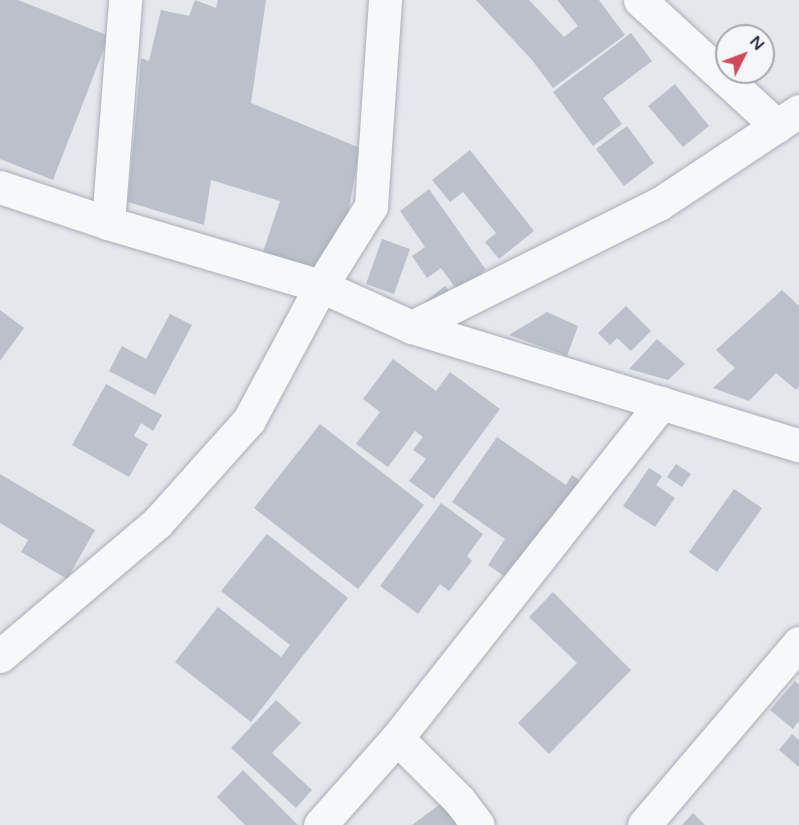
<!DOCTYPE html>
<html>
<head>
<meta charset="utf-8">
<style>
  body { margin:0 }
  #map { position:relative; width:799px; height:825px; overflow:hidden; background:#e4e7ec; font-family:"Varela Round",sans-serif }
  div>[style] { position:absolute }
  .building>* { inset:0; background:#bbc0ca }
  .roads { filter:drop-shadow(0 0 2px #a9aeb7) drop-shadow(0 0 2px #a9aeb7) }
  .minor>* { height:33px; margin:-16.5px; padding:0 16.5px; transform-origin:16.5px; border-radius:16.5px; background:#f7f8fa }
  span { translate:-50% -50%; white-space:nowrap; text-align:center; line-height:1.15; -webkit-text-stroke:4.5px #f4f6f9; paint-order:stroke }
  .north { position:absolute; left:715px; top:24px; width:60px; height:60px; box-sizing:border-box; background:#f4f6f9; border:2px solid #a4a8b1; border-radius:50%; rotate:48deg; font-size:16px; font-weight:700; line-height:24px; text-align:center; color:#2b3445 }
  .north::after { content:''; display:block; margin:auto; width:21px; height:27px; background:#d1495b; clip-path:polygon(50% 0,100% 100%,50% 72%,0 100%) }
</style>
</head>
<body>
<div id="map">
  <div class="building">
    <div style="clip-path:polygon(0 0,18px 0,109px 36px,53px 180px,0 159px)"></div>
    <div style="clip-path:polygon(195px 0,216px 8px,218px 0,266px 0,251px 103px,360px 148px,336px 279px,263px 252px,280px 201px,211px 180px,204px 225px,128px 202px,141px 58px,149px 61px,161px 10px,189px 16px)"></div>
    <div style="clip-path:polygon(476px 0,529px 0,564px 37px,578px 26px,557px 0,599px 0,625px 35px,553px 88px,532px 60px)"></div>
    <div style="clip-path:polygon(631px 33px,652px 61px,603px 98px,622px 124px,593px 146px,553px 92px)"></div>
    <div style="clip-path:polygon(675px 84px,709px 126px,683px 147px,648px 106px)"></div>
    <div style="clip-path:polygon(627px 126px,654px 163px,624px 186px,596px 149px)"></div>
    <div style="clip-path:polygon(470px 150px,534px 231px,499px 259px,485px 242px,496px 233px,463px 192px,450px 202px,432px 180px)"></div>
    <div style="clip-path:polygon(429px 189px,486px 270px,457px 290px,441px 268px,427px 278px,412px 256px,425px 247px,400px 211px)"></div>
    <div style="clip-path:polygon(382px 239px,410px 249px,394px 294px,366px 284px)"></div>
    <div style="clip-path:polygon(445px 286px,455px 299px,422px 304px)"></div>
    <div style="clip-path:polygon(782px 290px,799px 306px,799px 386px,796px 390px,776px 373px,749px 401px,713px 388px,735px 368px,716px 350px)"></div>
    <div style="clip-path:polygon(626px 306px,651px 331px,631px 351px,617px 338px,610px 345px,598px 333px)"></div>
    <div style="clip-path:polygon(0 310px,24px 328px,0 361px)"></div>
    <div style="clip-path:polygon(547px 312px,578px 326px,567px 356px,509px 335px)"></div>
    <div style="clip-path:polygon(170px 314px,192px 325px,155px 395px,109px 371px,122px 346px,146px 359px)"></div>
    <div style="clip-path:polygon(657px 339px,685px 364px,668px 380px,629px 369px)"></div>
    <div style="clip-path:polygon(393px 359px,436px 391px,450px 372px,500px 409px,434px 499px,409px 481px,426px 459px,413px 450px,423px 437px,415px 431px,388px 467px,356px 444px,380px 412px,363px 399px)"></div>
    <div style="clip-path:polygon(106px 384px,162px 415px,153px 431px,141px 423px,134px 436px,148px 444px,129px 477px,72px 445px)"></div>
    <div style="clip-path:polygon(320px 424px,424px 505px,358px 589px,254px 508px)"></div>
    <div style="clip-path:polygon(497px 437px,566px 485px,572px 475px,591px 488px,514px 583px,488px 565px,505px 539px,452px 502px)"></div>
    <div style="clip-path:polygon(676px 464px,691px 474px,682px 487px,667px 477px)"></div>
    <div style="clip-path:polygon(649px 468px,662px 476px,656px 485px,675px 498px,655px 527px,623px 506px)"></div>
    <div style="clip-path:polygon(0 474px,95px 530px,67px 579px,21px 552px,28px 540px,0 523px)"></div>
    <div style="clip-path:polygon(734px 489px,762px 508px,717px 572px,689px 552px)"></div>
    <div style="clip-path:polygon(441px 503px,483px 534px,467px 556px,472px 561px,449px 591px,440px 584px,418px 614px,380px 586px)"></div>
    <div style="clip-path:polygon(267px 534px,348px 598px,251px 722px,175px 662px,218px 607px,281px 657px,290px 645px,221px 591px)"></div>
    <div style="clip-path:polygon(553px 592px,631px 670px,549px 754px,518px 723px,577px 663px,529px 617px)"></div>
    <div style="clip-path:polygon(795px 681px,799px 685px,799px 721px,793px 729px,770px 710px)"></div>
    <div style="clip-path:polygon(276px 700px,301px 723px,272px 753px,312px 790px,296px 808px,231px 748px)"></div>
    <div style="clip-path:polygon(792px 734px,799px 740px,799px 767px,779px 750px)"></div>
    <div style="clip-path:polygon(243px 770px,298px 825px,245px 825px,217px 797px)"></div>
    <div style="clip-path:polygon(447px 799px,466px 825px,412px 825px)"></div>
    <div style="clip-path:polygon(693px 813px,705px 825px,682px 825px)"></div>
  </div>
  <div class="roads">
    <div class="minor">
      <div style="left:640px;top:0;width:186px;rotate:42.6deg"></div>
      <div style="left:0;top:187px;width:114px;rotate:18.4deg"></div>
      <div style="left:108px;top:223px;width:222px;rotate:16.5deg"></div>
      <div style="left:321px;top:286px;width:100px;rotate:24.3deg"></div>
      <div style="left:412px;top:327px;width:405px;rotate:17deg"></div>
      <div style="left:108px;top:223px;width:224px;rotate:-85.6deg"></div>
      <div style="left:412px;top:327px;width:276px;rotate:-26.5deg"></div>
      <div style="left:659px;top:204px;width:168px;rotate:-33.6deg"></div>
      <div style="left:0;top:656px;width:206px;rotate:-40.3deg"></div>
      <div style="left:157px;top:523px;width:138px;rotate:-48.2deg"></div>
      <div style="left:249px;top:420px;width:152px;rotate:-61.8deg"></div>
      <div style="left:321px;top:286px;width:94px;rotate:-58deg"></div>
      <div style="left:371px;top:206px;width:206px;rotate:-86.1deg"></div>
      <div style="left:397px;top:738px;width:88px;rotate:45deg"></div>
      <div style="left:459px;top:800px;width:31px;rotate:53deg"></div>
      <div style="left:320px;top:825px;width:116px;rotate:-48.5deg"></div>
      <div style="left:397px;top:738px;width:427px;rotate:-51.7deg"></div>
      <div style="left:644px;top:825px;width:239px;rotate:-49.6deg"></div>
    </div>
  </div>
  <div class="north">N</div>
</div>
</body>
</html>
